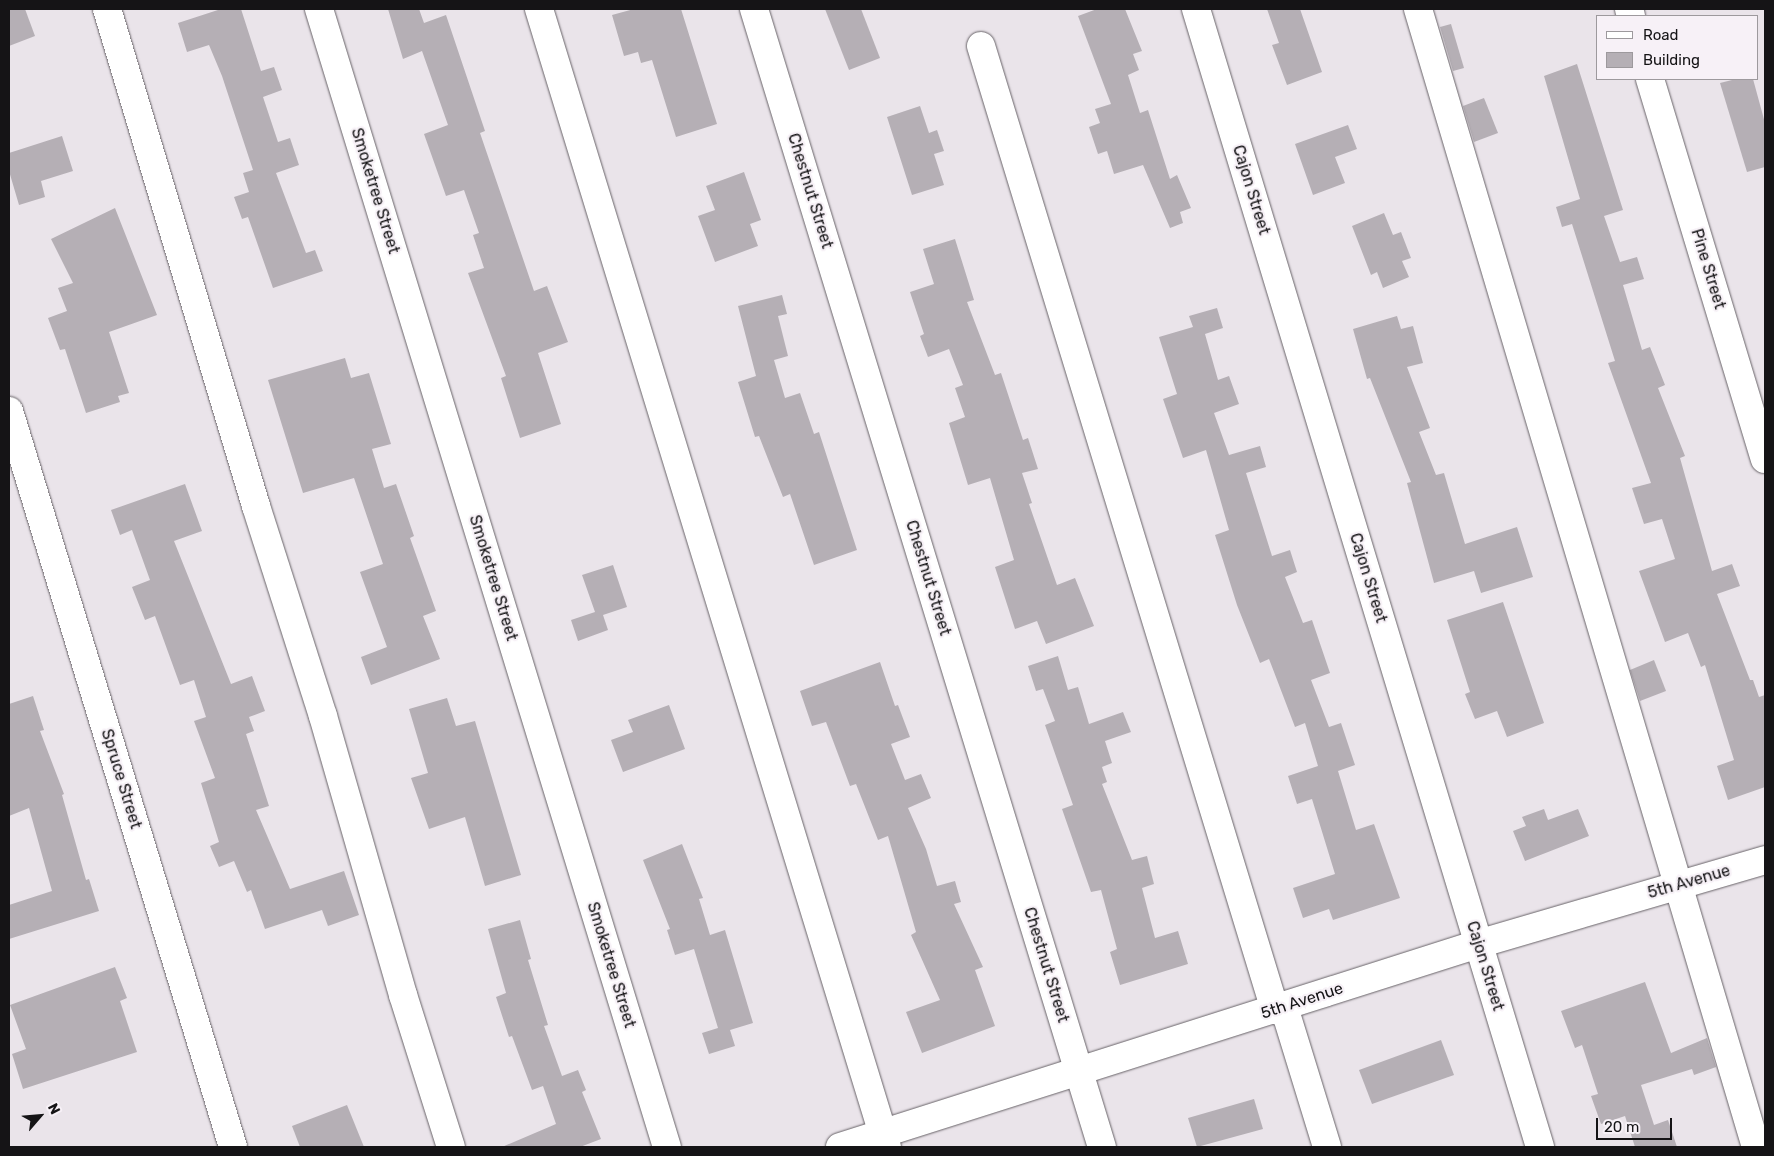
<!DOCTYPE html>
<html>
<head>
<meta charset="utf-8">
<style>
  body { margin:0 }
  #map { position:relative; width:1774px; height:1156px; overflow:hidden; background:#eae4ea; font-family:Rubik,sans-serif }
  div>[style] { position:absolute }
  .building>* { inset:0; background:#b5afb5 }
  .roads { filter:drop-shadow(0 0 1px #686368) drop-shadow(0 0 1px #686368) }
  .minor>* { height:28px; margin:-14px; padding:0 14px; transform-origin:14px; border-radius:14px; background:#fff }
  span { translate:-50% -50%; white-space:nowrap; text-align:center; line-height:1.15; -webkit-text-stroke:4.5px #f7f1f7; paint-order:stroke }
  .street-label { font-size:16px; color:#151416 }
  .frame { position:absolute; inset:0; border:10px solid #151416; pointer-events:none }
  .legend { position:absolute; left:1596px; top:15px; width:162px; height:65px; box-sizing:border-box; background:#f7f1f7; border:1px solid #9d999d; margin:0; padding:6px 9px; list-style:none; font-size:15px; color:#151416 }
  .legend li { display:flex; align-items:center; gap:10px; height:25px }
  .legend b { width:25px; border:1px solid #9d999d }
  .north { position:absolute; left:15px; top:1091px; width:50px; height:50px; -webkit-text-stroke:4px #f7f1f7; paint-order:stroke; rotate:63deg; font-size:14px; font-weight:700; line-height:20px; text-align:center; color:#151416 }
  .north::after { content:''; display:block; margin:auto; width:18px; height:22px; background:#151416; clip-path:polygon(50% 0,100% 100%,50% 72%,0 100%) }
  .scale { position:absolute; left:1596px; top:1118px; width:76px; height:22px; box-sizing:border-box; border:2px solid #151416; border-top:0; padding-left:6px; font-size:15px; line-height:18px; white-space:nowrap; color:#151416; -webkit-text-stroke:4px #f7f1f7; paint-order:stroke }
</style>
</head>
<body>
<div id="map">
  <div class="building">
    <div style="clip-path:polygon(9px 9px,25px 9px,35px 36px,9px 46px)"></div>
    <div style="clip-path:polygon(221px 9px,241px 9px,261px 71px,274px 67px,282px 90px,263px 97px,278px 142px,290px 138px,299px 165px,276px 173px,306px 253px,315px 250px,323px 271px,273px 288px,248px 217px,242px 219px,234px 197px,249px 192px,243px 173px,253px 170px,222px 76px,209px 45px,187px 52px,178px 23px)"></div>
    <div style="clip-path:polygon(388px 9px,419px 9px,424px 23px,446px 15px,485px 131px,480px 133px,534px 291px,547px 286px,568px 342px,538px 353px,561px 424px,520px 438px,501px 378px,506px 376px,468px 273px,484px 268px,473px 235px,479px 233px,464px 190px,446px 196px,424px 134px,448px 125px,422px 51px,403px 59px)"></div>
    <div style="clip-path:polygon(634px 9px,681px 9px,717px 124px,676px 137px,652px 60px,641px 63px,638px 52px,624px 56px,612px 15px)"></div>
    <div style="clip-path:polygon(825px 9px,861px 9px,880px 58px,849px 70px)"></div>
    <div style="clip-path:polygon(1097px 9px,1125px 9px,1142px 51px,1133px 54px,1139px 70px,1128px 75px,1140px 113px,1148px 110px,1170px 179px,1177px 175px,1191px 208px,1180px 212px,1183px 223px,1170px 228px,1143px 165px,1114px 174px,1107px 151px,1098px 154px,1089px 127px,1100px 123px,1095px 109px,1111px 104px,1078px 16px)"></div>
    <div style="clip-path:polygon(1267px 9px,1300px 9px,1322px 72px,1287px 85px,1272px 45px,1279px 43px)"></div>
    <div style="clip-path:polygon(1451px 24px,1464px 68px,1453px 71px,1440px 27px)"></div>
    <div style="clip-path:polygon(1577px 64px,1623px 210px,1604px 216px,1620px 262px,1637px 257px,1644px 279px,1623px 285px,1642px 350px,1650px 347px,1665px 385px,1658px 388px,1685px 456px,1680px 458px,1712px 571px,1732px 564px,1740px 586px,1717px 594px,1750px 680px,1753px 680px,1759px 697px,1765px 695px,1765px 787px,1728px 800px,1717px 766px,1734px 760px,1705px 665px,1701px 667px,1688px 633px,1665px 642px,1639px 571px,1675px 559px,1662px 519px,1644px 524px,1632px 488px,1651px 483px,1608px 363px,1615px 361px,1572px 224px,1562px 227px,1556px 207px,1580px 199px,1544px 76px)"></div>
    <div style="clip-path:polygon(1736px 79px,1753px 79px,1765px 123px,1765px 167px,1747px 172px,1720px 83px)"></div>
    <div style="clip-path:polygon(1484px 98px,1498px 133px,1474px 142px,1463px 106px)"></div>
    <div style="clip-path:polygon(920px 106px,929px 133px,937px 130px,944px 151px,934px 154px,944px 185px,912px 195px,887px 117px)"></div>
    <div style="clip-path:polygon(1348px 125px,1357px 149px,1335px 157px,1345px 183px,1313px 195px,1295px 144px)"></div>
    <div style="clip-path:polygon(62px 136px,73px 171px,41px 181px,45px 197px,19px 205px,9px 171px,9px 153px)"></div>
    <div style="clip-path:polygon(744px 172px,761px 220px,750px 224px,758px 246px,715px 262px,698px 216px,715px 210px,706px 186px)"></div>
    <div style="clip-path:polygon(115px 208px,157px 315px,109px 332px,129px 393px,118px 396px,120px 402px,86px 413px,65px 349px,60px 350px,48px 318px,67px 311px,58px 288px,73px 283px,51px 239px)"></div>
    <div style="clip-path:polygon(1384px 213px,1393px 235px,1401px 232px,1411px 258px,1402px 261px,1409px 277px,1383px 288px,1377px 272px,1371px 275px,1352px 226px)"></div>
    <div style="clip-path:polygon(955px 239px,974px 300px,967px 302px,995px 375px,1001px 373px,1023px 440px,1028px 438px,1038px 469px,1022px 473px,1032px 503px,1029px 504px,1057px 585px,1075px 578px,1094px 626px,1046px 644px,1037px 621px,1015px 629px,995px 567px,1014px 560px,990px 478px,968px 485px,949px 423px,965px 417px,955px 388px,963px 385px,949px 349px,928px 357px,920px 336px,924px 334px,910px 292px,934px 284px,923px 249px)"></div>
    <div style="clip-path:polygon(782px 295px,787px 314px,778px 316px,788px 356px,774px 360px,785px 398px,800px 393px,814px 434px,819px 432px,857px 550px,814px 565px,790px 494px,783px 497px,759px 436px,755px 437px,738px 382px,756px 376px,738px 306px)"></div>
    <div style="clip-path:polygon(1217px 308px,1223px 328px,1205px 334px,1218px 380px,1229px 376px,1239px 404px,1214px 413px,1229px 455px,1260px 446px,1266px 467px,1246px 473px,1272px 556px,1290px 550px,1297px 572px,1285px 577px,1303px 623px,1312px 620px,1330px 673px,1311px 680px,1329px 727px,1341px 723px,1355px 765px,1338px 771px,1356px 830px,1374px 824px,1400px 898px,1333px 920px,1329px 909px,1303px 918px,1293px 888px,1335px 874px,1312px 799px,1297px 804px,1288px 776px,1318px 766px,1305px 723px,1295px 727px,1269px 659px,1260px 663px,1237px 605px,1215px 535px,1229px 530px,1206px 450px,1183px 458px,1163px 399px,1177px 394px,1159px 337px,1193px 327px,1189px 316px)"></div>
    <div style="clip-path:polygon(1397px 316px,1401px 329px,1413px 326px,1423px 363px,1407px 367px,1430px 428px,1419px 432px,1436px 475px,1444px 473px,1465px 544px,1517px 527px,1533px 577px,1481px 593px,1474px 571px,1434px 583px,1407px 483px,1411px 482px,1370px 378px,1367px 379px,1353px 329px)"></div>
    <div style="clip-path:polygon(345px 358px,351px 378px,369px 373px,391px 444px,372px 449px,384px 488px,396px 484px,414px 536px,410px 538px,436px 611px,423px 616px,440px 659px,371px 685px,361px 657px,387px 647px,360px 572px,383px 564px,354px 478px,303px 493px,268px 380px)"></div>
    <div style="clip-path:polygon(185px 484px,202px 531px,174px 541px,231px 684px,252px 676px,265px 711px,249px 717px,254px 731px,246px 734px,269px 806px,256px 810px,290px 889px,344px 871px,359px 915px,328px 926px,322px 910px,265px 929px,251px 890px,247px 892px,234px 861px,219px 867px,210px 846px,219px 842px,201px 783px,215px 778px,194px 721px,206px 717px,194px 680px,180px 685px,155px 616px,145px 620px,132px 587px,150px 580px,132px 530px,120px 535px,111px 510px)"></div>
    <div style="clip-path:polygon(613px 565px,627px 607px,603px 615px,608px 630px,578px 641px,571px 620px,595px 612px,582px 575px)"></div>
    <div style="clip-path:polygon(1503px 602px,1544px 723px,1507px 737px,1497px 711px,1475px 719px,1465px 694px,1470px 692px,1447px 620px)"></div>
    <div style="clip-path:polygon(1058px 656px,1068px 690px,1078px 687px,1089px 724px,1123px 712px,1131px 732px,1105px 741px,1112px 763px,1102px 767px,1107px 782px,1102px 784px,1132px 860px,1147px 856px,1154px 884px,1142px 888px,1155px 938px,1178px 931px,1188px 964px,1120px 985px,1110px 952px,1117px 949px,1101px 890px,1091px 892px,1062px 809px,1073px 805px,1045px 725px,1055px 721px,1043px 689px,1036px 691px,1028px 666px)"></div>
    <div style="clip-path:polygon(1654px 660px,1666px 691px,1640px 701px,1630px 670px)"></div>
    <div style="clip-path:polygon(880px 662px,895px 706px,898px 705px,910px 737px,891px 744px,905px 780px,921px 774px,931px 798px,908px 808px,926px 849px,937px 886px,955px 881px,961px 902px,954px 904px,983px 967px,975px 970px,995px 1026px,922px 1053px,906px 1012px,940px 1000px,911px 935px,916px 932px,888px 836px,878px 840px,856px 784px,850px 786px,826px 722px,812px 726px,800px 691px)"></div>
    <div style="clip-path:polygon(33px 696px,44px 730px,40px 731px,64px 794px,62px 795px,86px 880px,89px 879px,99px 911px,9px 939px,9px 905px,52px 891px,29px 808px,9px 816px,9px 704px)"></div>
    <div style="clip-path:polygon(447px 698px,456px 726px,475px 721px,521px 875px,485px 886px,465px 817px,429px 829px,411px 778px,428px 773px,409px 709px)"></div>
    <div style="clip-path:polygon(669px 705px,685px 749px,623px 772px,611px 740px,633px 732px,628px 720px)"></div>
    <div style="clip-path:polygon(1544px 809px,1548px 820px,1578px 809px,1589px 836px,1525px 861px,1513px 831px,1526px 826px,1522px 817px)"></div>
    <div style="clip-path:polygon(682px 844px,703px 898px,699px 899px,710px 935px,725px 930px,753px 1023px,730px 1030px,735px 1046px,709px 1054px,702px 1033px,718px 1028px,694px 949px,675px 955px,667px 930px,670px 929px,643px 860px)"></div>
    <div style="clip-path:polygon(520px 920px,531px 959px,528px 960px,548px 1025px,544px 1026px,562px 1076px,578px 1070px,586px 1090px,582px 1092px,601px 1139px,580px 1147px,502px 1147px,556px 1124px,543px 1086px,532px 1090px,512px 1036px,509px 1037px,496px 997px,506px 993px,488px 929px)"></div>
    <div style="clip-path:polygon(115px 967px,127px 998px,120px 1001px,137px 1052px,23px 1089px,12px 1054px,26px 1049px,10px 1005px)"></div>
    <div style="clip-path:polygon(1645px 982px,1671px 1053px,1707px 1038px,1716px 1067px,1694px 1075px,1692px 1069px,1641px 1085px,1654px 1125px,1668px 1120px,1677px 1147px,1635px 1147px,1625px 1116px,1601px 1124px,1591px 1096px,1598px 1094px,1582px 1045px,1575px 1048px,1561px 1011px)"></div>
    <div style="clip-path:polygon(1441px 1040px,1454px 1075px,1372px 1104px,1359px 1070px)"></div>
    <div style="clip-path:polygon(1254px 1099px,1263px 1129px,1197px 1147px,1188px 1118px)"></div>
    <div style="clip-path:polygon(347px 1105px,364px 1147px,300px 1147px,292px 1126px)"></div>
  </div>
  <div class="roads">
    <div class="minor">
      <div style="left:107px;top:9px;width:519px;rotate:73.31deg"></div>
      <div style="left:256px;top:506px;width:220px;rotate:72.3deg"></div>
      <div style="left:323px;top:716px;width:290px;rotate:74deg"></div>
      <div style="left:403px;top:995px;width:159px;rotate:72.5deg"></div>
      <div style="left:319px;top:9px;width:1190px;rotate:73deg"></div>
      <div style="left:539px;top:9px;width:1190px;rotate:73deg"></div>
      <div style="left:754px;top:9px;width:1190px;rotate:73deg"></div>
      <div style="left:1196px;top:9px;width:1189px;rotate:73.18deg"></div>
      <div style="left:1418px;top:9px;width:1187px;rotate:73.46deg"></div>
      <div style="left:1629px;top:9px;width:7px;rotate:74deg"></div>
      <div style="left:981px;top:46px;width:1008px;rotate:73.04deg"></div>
      <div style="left:1650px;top:79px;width:397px;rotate:73.2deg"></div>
      <div style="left:9px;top:411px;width:769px;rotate:73.07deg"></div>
      <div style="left:1284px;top:1007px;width:146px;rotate:72.9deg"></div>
      <div style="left:840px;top:1147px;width:670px;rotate:-17.65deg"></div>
      <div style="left:1478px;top:944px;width:299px;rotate:-16.3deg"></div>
    </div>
  </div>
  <div class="street-label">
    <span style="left:1251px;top:190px;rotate:73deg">Cajon Street</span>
    <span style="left:375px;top:191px;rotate:73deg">Smoketree Street</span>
    <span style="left:810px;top:191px;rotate:73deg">Chestnut Street</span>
    <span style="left:1708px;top:269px;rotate:73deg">Pine Street</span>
    <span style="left:493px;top:578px;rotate:73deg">Smoketree Street</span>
    <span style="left:928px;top:578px;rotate:73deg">Chestnut Street</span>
    <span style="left:1368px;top:578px;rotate:73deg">Cajon Street</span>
    <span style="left:121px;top:779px;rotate:73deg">Spruce Street</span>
    <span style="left:1689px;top:882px;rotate:-16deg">5th Avenue</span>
    <span style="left:611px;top:965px;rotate:73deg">Smoketree Street</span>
    <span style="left:1046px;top:965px;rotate:73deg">Chestnut Street</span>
    <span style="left:1485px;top:966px;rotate:73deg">Cajon Street</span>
    <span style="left:1302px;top:1001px;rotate:-18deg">5th Avenue</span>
  </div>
  <div class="frame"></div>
  <ul class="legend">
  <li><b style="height:6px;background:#fff"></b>Road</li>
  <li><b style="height:14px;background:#b5afb5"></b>Building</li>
  </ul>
  <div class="north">N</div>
  <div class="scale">20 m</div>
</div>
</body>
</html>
